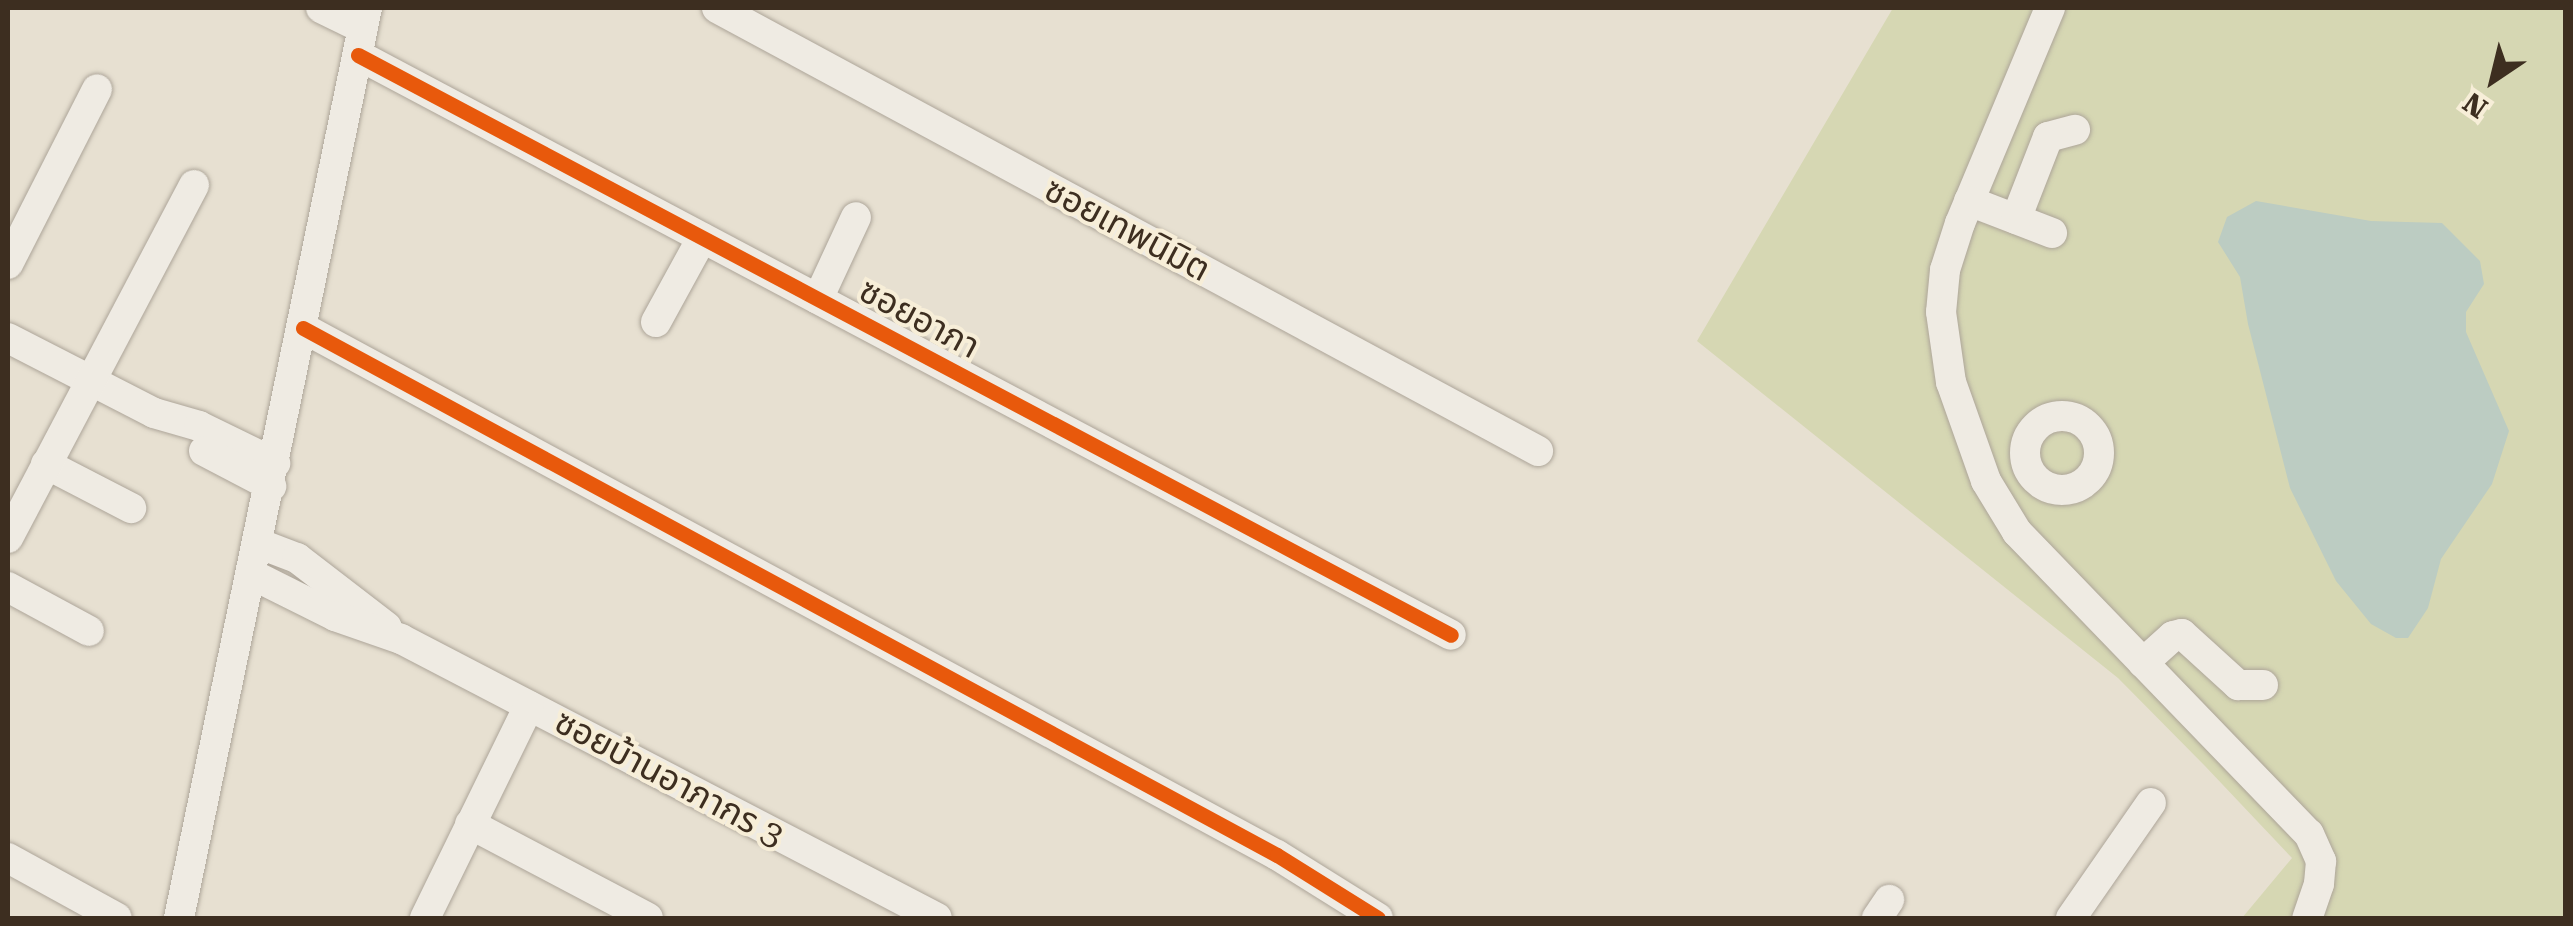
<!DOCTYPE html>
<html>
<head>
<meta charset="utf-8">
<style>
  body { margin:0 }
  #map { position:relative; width:2573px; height:926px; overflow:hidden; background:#e7e0d1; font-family:"Roboto Serif","Noto Sans Thai",serif }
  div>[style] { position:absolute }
  .green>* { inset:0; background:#d6d7b3 }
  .water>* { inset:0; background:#bcccc2 }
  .roads { filter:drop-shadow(0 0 2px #ada599) drop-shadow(0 0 2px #ada599) }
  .minor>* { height:30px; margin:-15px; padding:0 15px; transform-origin:15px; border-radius:15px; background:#efebe3 }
  .minor>.ring { margin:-15px; padding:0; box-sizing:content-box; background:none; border:30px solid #efebe3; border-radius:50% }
  .cycleway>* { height:15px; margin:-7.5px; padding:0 7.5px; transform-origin:7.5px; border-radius:7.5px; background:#e8590c }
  span { translate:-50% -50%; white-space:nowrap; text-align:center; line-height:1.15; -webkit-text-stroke:8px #f7eed8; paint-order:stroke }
  .street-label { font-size:35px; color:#3d2e20 }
  .frame { position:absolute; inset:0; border:10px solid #3d2e20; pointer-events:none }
  .north { position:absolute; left:2443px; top:30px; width:100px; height:100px; -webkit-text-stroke:8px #f7eed8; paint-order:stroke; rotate:215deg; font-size:28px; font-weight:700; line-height:40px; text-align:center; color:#3d2e20 }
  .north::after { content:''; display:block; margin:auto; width:35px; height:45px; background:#3d2e20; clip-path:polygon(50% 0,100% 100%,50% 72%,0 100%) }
</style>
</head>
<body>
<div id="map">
  <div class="green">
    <div style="clip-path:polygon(1893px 8px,2565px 8px,2565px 918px,2242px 918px,2292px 858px,2205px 766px,2118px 678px,1697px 341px)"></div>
  </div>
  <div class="water">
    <div style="clip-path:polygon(2256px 201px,2371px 221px,2442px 223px,2480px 261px,2484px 284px,2466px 312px,2466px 332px,2509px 431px,2492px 484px,2441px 559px,2428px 608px,2408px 638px,2396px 638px,2371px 624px,2336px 581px,2290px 488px,2248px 324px,2240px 277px,2218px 242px,2227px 217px)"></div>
  </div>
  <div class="roads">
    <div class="minor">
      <div style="left:321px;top:8px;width:46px;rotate:26deg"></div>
      <div style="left:717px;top:8px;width:933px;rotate:28.35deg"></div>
      <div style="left:2050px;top:8px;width:233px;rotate:112.7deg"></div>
      <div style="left:1960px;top:223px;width:49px;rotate:107.7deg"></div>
      <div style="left:1945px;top:270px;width:42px;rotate:95.4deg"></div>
      <div style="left:1941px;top:312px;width:71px;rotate:81.9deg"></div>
      <div style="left:1951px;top:382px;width:105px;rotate:70.5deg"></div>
      <div style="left:1986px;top:481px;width:60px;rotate:58.7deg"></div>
      <div style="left:2017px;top:532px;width:420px;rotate:46deg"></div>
      <div style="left:2309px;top:834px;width:30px;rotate:66deg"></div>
      <div style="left:2321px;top:861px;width:23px;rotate:95deg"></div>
      <div style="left:2319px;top:884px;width:36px;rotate:109deg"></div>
      <div style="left:358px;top:55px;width:1237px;rotate:27.95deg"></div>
      <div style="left:1969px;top:201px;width:89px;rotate:21.1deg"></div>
      <div style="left:2016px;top:219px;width:88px;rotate:-68.7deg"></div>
      <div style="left:2048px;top:137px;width:28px;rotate:-15deg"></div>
      <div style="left:8px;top:264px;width:196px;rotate:-63deg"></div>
      <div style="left:818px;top:299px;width:90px;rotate:-65.1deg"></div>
      <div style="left:656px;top:322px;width:96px;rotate:-61.3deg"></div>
      <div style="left:303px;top:328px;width:1107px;rotate:28.42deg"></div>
      <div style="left:1277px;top:855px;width:119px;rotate:32deg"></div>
      <div style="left:8px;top:338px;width:164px;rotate:27.2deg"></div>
      <div style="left:154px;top:413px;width:47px;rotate:16.1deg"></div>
      <div style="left:199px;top:426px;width:85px;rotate:26deg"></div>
      <div class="ring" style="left:2025px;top:416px;width:44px;height:44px"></div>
      <div style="left:204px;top:451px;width:76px;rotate:27.6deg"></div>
      <div style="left:46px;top:464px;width:96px;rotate:27.4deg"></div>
      <div style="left:8px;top:538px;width:399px;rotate:-62.2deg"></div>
      <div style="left:260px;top:544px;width:40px;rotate:21deg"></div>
      <div style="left:297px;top:558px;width:113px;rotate:37.5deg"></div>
      <div style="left:253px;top:575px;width:92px;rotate:26.6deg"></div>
      <div style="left:335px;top:616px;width:70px;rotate:19.2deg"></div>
      <div style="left:401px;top:639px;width:604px;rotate:27.5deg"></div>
      <div style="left:8px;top:587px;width:92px;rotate:28.5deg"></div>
      <div style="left:2143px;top:663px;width:40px;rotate:-42deg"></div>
      <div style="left:2173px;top:636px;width:9px;rotate:-13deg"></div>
      <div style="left:2182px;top:634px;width:76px;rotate:42.3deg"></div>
      <div style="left:2238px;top:685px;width:25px"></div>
      <div style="left:470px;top:824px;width:201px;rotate:27.8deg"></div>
      <div style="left:8px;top:858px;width:124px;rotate:28.8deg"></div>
      <div style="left:179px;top:918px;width:929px;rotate:-78.33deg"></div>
      <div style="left:425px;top:918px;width:236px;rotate:-63.9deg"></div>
      <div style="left:1877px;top:918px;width:22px;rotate:-56deg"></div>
      <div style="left:2071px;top:918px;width:140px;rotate:-55.2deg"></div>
    </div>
  </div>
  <div class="cycleway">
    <div style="left:358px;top:55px;width:1237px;rotate:27.95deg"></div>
    <div style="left:303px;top:328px;width:1107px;rotate:28.42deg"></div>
    <div style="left:1277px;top:855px;width:119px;rotate:32deg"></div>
  </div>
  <div class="street-label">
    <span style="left:1127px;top:230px;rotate:28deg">ซอยเทพนิมิต</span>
    <span style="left:919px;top:319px;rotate:28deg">ซอยอาภา</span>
    <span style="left:669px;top:779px;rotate:28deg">ซอยบ้านอาภากร 3</span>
  </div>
  <div class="frame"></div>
  <div class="north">N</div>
</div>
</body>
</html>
